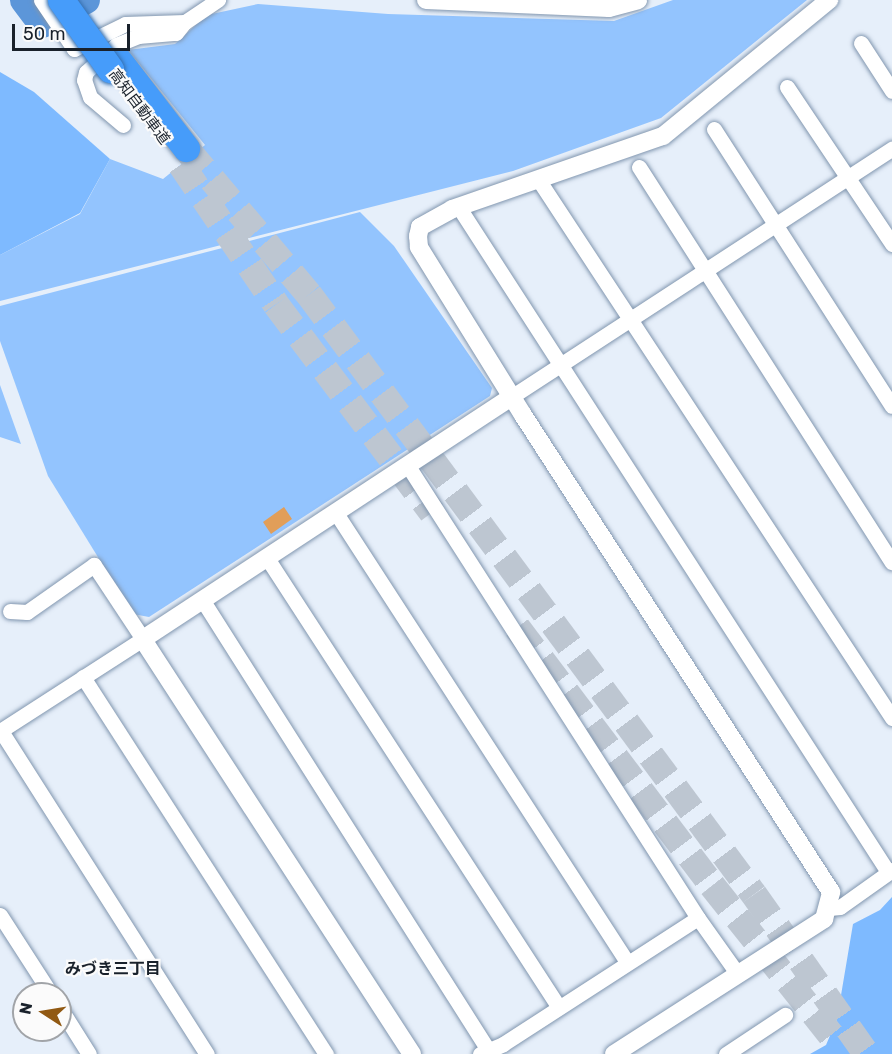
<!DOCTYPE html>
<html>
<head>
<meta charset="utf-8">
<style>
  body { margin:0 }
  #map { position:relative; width:892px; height:1054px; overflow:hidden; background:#e6effa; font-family:Rubik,"Noto Sans JP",sans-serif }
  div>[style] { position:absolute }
  .green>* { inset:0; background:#93c4fe }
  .forest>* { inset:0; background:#7ebaff }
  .river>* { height:28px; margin:-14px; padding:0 14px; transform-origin:14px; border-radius:14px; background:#5c96d9 }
  .building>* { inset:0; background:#e19e59 }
  .motorway-tunnel>* { height:27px; margin-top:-13.5px; transform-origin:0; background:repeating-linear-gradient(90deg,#bdc6d1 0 27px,transparent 0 41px) }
  .roads { filter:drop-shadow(0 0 2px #8196af) drop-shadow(0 0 2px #8196af) }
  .minor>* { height:15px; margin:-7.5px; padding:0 7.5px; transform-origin:7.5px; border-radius:7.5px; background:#fff }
  .tertiary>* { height:18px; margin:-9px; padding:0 9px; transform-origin:9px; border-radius:9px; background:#fff }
  .motorway>* { height:27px; margin:-13.5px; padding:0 13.5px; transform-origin:13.5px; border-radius:13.5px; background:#469cfa }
  .bridges { filter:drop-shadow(0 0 2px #3671b2) drop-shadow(0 0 2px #3671b2) }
  .motorway-bridge>* { height:27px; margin:-13.5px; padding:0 13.5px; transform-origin:13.5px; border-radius:13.5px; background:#469cfa }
  span { translate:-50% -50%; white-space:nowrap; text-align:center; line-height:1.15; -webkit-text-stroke:4.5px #fbfbfb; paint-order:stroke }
  .street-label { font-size:15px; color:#19212b }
  .neighbourhood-label { font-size:16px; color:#19212b; font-weight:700 }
  .north { position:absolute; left:12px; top:982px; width:60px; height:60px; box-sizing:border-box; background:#fbfbfb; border:2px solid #a1a4a8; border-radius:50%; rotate:282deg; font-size:16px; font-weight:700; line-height:24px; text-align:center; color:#19212b }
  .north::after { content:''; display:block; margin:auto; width:21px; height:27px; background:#915912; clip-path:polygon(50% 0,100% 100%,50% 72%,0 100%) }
  .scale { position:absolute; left:12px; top:24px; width:118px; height:27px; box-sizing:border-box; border:3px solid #19212b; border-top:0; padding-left:8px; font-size:18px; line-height:21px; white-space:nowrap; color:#19212b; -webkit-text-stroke:4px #fbfbfb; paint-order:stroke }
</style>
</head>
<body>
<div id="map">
  <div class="green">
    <div style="clip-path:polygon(673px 0,807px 0,661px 118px,513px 171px,0 301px,0 255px,80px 214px,110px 159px,163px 179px,205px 145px,128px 50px,175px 44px,207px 15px,258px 4px,388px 14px,614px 21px)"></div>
    <div style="clip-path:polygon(360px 212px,394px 246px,492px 388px,490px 396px,149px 617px,133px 614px,48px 476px,0 341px,0 306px)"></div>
    <div style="clip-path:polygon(0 385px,21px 444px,0 437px)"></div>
  </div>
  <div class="forest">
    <div style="clip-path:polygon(0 72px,34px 92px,110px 159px,80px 213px,0 255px)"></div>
    <div style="clip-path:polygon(892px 897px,892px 1054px,810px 1054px,826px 1045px,837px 1019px,853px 924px,880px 910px)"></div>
  </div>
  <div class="river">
    <div style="left:24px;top:0;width:30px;rotate:53deg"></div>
    <div style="left:42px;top:24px;width:50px;rotate:-28.6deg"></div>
  </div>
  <div class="building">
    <div style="clip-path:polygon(284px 507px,292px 519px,271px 534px,263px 522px)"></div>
  </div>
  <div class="motorway-tunnel">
    <div style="left:186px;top:148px;width:191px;rotate:49.9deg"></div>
    <div style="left:309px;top:294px;width:747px;rotate:53.44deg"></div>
    <div style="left:754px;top:894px;width:196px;rotate:54.8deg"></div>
    <div style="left:181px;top:164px;width:169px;rotate:55.8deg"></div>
    <div style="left:276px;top:304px;width:260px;rotate:53.1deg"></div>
    <div style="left:517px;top:627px;width:323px;rotate:52.9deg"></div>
    <div style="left:712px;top:885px;width:199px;rotate:51.5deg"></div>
  </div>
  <div class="roads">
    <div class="minor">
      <div style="left:41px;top:0;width:59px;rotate:56deg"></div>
      <div style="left:74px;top:49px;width:57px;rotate:-26.1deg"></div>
      <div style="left:125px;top:24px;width:60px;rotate:-1.9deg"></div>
      <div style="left:185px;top:22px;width:40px;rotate:-34deg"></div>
      <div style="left:861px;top:43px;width:57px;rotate:57.1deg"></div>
      <div style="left:787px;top:87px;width:189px;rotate:56.2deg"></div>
      <div style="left:123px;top:125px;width:43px;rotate:-139.7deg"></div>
      <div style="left:90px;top:97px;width:18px;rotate:-109deg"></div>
      <div style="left:84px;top:80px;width:8px;rotate:-76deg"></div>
      <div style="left:86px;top:72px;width:40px;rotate:-42deg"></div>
      <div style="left:116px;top:45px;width:24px;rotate:-22deg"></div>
      <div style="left:138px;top:36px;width:38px;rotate:-5deg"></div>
      <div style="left:176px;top:33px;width:11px;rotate:-52deg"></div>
      <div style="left:714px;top:129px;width:329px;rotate:57.3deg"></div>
      <div style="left:639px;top:167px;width:469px;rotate:57.4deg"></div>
      <div style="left:538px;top:179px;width:645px;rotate:56.7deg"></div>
      <div style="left:458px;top:206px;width:793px;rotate:57.15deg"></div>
      <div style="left:511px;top:397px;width:455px;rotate:-33.1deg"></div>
      <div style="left:408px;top:466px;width:537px;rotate:57.32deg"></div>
      <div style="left:698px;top:918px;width:67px;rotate:54.7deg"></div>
      <div style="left:336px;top:513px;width:535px;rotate:57.05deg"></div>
      <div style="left:267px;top:558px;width:534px;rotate:56.99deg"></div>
      <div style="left:203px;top:601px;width:532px;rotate:57.59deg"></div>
      <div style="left:83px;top:677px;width:449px;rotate:57.2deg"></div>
      <div style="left:0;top:731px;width:170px;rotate:-32.8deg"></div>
      <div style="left:143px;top:639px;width:89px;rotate:-123.5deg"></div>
      <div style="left:94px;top:565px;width:82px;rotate:145deg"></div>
      <div style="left:27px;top:612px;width:17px;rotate:-177deg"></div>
      <div style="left:1px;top:731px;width:383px;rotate:57.5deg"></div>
      <div style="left:829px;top:908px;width:11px;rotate:-5deg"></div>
      <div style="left:840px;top:907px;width:64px;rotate:-35.4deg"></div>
      <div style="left:0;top:915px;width:94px;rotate:57.2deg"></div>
      <div style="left:60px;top:1008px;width:54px;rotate:57.8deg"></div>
      <div style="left:480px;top:1054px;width:25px;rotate:-23deg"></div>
      <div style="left:503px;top:1044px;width:232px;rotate:-32.9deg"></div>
      <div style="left:726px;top:1054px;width:71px;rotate:-33.5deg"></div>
    </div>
    <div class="tertiary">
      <div style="left:426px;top:0;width:183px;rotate:2.5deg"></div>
      <div style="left:609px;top:8px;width:30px;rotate:-15deg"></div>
      <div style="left:412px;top:1054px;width:495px;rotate:-123deg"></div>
      <div style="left:143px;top:639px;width:440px;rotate:-33.3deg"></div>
      <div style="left:614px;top:1054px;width:250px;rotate:-32.7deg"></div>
      <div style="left:824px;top:919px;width:28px;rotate:-75deg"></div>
      <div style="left:831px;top:892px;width:568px;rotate:-122.85deg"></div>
      <div style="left:523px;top:415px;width:198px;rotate:-121.8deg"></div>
      <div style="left:419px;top:247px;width:11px;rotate:-95deg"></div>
      <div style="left:418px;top:236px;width:9px;rotate:-77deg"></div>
      <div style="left:420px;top:227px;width:37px;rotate:-29deg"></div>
      <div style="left:452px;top:209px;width:223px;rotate:-19.1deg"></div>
      <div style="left:663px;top:136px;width:215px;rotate:-39.3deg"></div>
    </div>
    <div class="motorway">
      <div style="left:119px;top:61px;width:110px;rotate:52.4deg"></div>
    </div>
  </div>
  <div class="bridges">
    <div class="motorway-bridge">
      <div style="left:61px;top:0;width:85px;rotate:54.6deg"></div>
    </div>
  </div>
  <div class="street-label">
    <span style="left:139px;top:107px;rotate:53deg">高知自動車道</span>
  </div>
  <div class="neighbourhood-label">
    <span style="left:113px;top:969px">みづき三丁目</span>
  </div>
  <div class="north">N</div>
  <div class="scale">50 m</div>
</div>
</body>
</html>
